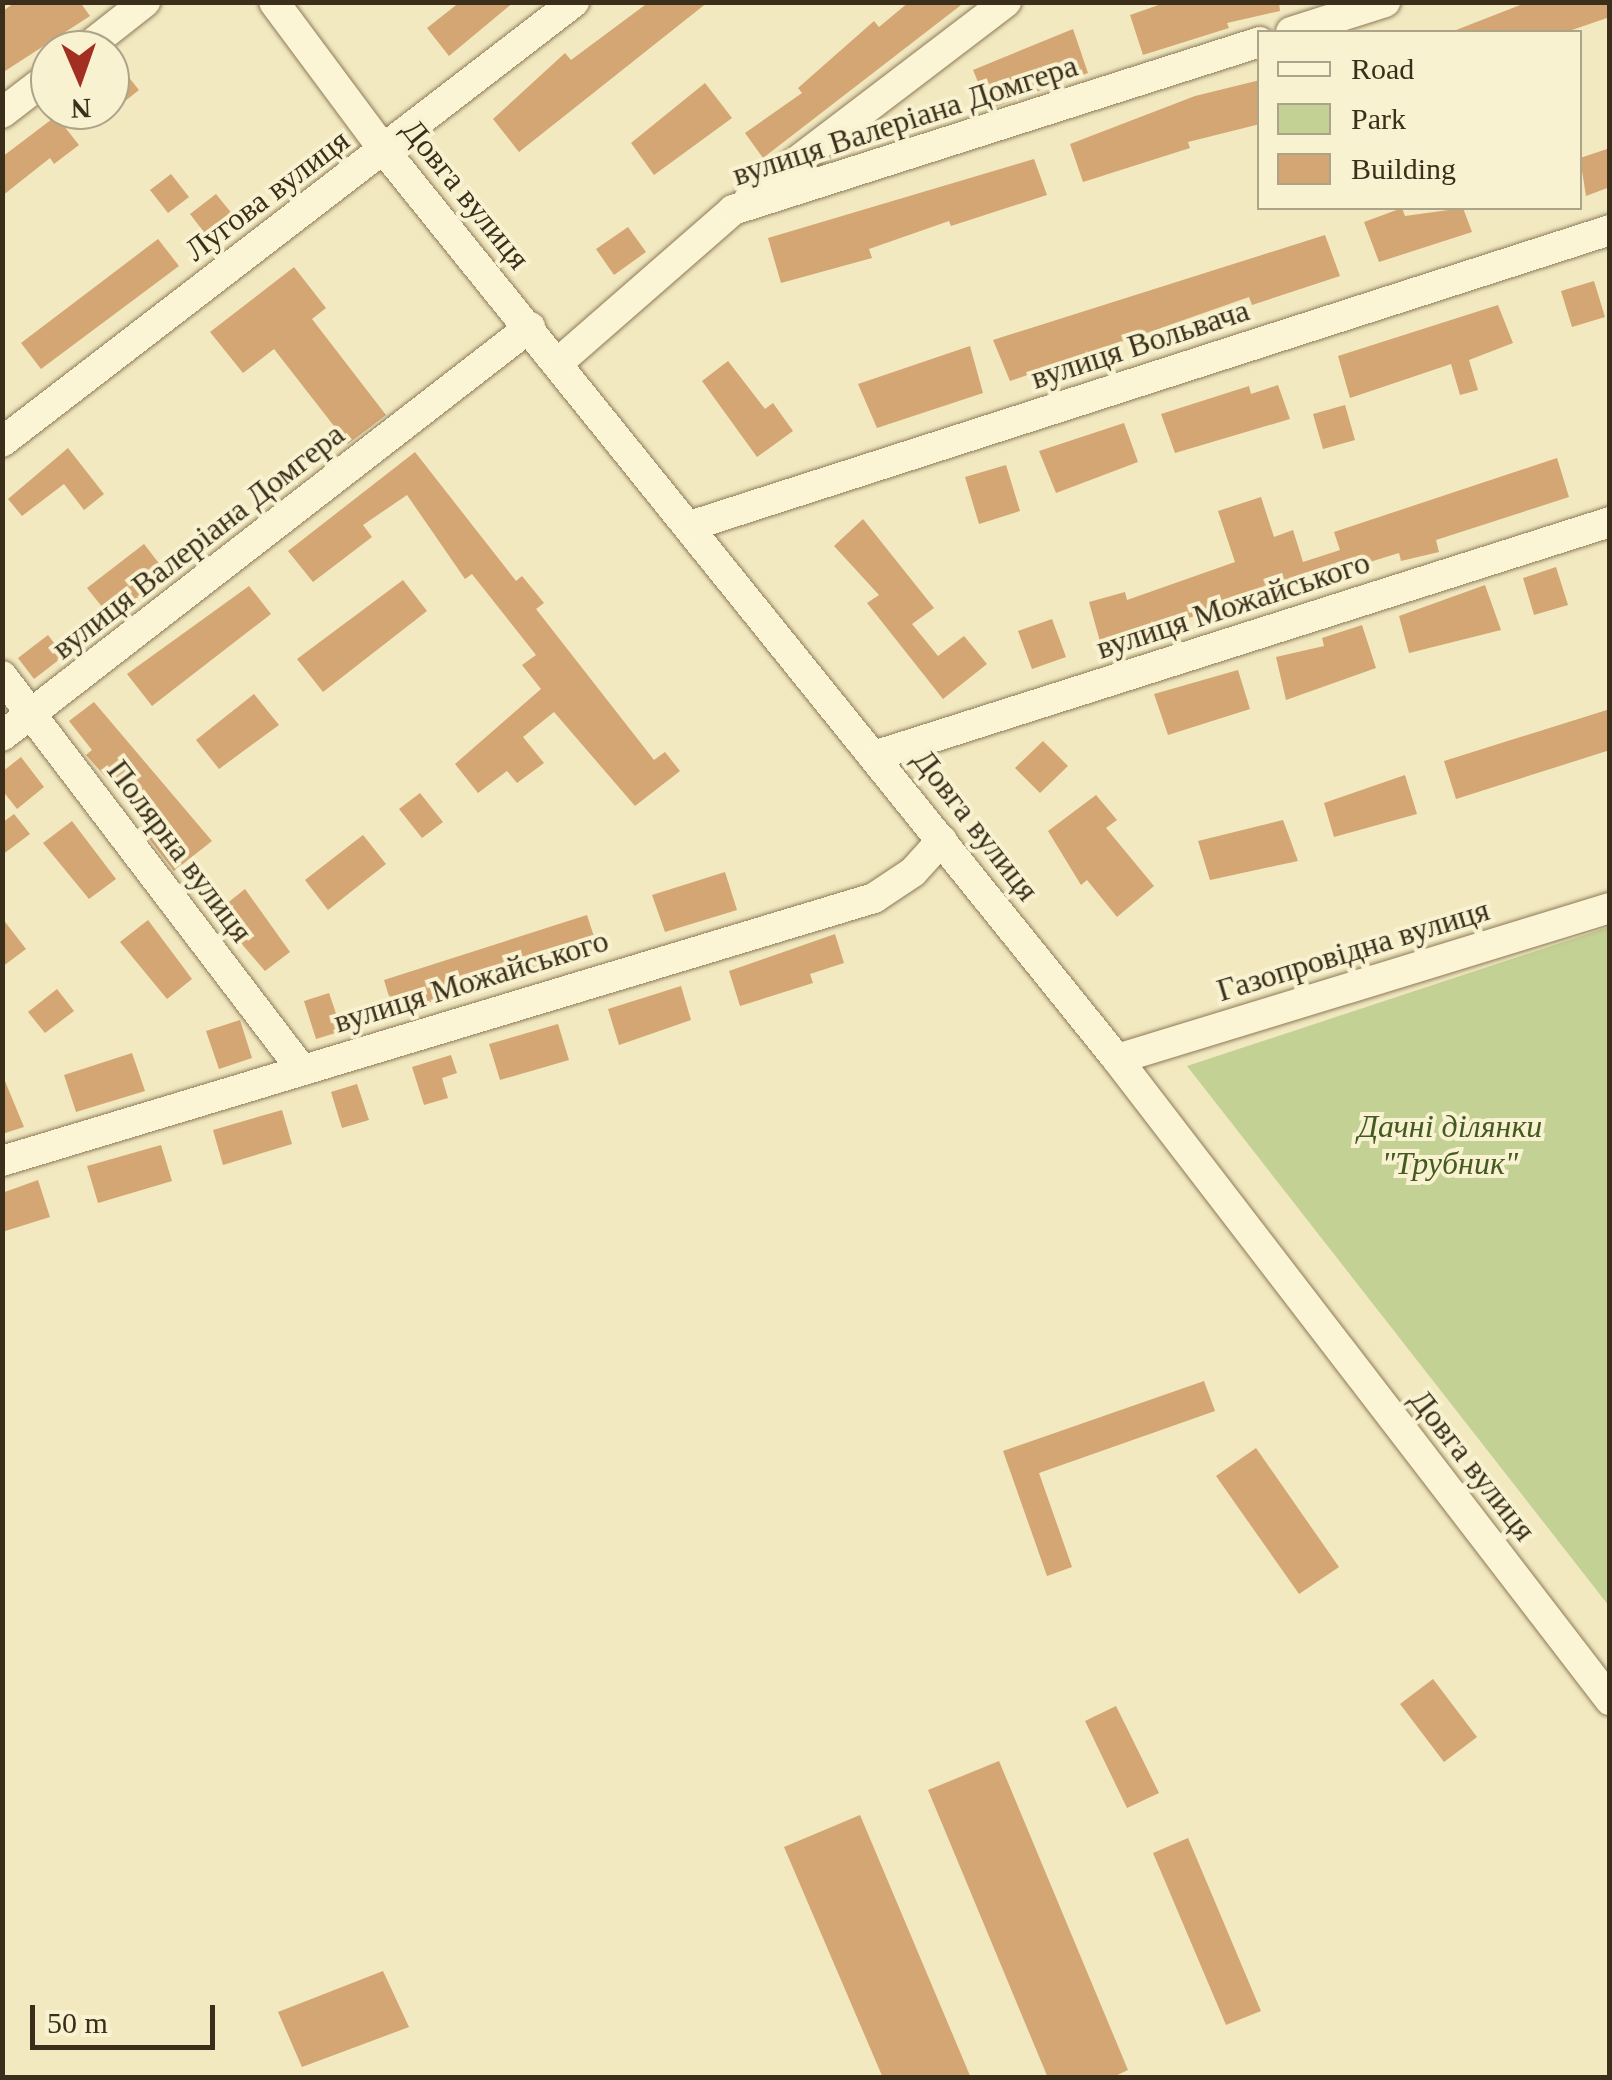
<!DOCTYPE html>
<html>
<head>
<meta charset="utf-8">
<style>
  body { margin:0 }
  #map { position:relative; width:1612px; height:2080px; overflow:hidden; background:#f2e9c1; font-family:Georgia,serif }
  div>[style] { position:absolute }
  .green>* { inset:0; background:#c3d194 }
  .building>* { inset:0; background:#d3a673 }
  .roads { filter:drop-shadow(0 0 2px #8d7a57) drop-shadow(0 0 2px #8d7a57) }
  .minor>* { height:30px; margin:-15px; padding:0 15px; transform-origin:15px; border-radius:15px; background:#fcf5d5 }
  span { translate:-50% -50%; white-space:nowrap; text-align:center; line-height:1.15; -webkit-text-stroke:8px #f8f2d1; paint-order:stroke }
  .street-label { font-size:32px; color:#3b2f1c }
  .park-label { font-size:32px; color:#455a21; font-style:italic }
  .frame { position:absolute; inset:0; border:5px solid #3b2f1c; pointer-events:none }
  .legend { position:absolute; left:1257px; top:30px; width:325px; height:180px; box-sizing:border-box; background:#f8f2d1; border:2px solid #aca489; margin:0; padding:12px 18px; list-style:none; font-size:30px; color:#3b2f1c }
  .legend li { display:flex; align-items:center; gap:20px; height:50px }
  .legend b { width:50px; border:2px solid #aca489 }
  .north { position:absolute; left:30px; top:30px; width:100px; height:100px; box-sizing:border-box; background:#f8f2d1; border:2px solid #aca489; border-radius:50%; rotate:178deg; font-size:28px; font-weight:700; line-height:40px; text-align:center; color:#3b2f1c }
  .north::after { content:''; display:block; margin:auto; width:35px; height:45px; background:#a22f21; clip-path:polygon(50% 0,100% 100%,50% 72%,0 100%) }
  .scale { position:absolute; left:30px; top:2005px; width:185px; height:45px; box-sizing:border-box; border:5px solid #3b2f1c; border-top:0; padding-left:12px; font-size:30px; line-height:35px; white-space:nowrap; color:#3b2f1c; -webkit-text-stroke:8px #f8f2d1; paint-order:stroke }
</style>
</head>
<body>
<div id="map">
  <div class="green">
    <div style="clip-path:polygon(1609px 927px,1610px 927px,1609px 1606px,1187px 1066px)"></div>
  </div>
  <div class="building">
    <div style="clip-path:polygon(15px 2px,80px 2px,90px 16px,2px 73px,2px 12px)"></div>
    <div style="clip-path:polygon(460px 2px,514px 2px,449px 56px,427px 28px)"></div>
    <div style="clip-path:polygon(649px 2px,708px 2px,519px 152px,493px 119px,565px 53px,571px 60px)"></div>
    <div style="clip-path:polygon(909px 2px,965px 2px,763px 158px,745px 133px,802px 93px,798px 88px,874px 21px,879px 27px)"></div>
    <div style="clip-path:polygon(1167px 2px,1279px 2px,1280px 11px,1227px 23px,1229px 28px,1143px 55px,1130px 15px)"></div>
    <div style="clip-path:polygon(1528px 2px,1610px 2px,1610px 17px,1566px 32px,1451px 32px)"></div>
    <div style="clip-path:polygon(1073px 29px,1088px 73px,989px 109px,973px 70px)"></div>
    <div style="clip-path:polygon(110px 54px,139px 90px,110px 113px)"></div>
    <div style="clip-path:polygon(1260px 80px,1260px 124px,1188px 142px,1190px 148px,1083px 182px,1070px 144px,1195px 96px)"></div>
    <div style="clip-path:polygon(705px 83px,732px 118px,654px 175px,631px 143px)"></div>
    <div style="clip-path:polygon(56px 116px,79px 145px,54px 164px,50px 158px,2px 196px,2px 157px)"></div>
    <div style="clip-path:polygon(1610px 148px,1610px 187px,1586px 196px,1580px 158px)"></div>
    <div style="clip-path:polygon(1034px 159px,1047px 195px,951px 226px,949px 221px,869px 249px,872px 258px,781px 283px,768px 238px)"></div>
    <div style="clip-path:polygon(171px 174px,189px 197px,168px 213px,150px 190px)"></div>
    <div style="clip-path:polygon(216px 194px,237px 220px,210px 240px,190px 214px)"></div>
    <div style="clip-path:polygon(1402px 208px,1405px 216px,1463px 208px,1472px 232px,1379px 262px,1364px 222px)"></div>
    <div style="clip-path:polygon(628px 227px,646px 252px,614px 275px,596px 249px)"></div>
    <div style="clip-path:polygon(1325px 235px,1340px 276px,1252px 305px,1249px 297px,1010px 381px,993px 340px)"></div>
    <div style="clip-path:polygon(158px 239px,179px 266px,41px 369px,21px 343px)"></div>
    <div style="clip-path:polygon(294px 267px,326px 308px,312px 319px,386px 415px,348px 444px,274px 349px,243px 373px,210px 332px)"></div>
    <div style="clip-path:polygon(1594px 281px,1605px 317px,1572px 327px,1561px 291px)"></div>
    <div style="clip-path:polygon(1498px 305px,1513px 343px,1469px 360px,1478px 390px,1460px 395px,1451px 364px,1350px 398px,1338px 356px)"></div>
    <div style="clip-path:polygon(970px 346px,983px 393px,877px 428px,858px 384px)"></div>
    <div style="clip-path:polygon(728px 361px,765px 409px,773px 403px,793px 431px,757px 457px,702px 381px)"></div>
    <div style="clip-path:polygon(1278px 385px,1290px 419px,1175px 453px,1161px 414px,1249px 386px,1251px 394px)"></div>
    <div style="clip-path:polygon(1345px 405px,1355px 440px,1323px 449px,1313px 414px)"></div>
    <div style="clip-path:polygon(1124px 423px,1138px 462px,1056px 493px,1039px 451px)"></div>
    <div style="clip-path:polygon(68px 448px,104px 494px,84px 510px,64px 484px,22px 516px,8px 499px)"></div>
    <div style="clip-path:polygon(415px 452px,516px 581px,522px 576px,544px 603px,536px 609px,654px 760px,665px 752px,680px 771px,635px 806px,554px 712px,523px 737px,544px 763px,517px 783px,507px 771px,478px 793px,455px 764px,541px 689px,522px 665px,536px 655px,472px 574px,465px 579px,407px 495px,363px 525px,372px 537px,313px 582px,288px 551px)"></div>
    <div style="clip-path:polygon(1557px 458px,1569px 497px,1436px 540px,1439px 552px,1401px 561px,1399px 553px,1101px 645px,1089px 602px,1125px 592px,1127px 600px,1235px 562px,1218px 511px,1261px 497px,1274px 537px,1293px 530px,1303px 562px,1340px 550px,1334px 532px)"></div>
    <div style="clip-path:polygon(1006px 465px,1020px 511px,979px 524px,965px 477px)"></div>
    <div style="clip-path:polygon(863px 519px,934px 608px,912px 624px,938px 656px,964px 636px,987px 664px,943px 699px,867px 603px,879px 595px,834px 546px)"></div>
    <div style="clip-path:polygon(144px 544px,168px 575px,111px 618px,87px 588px)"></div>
    <div style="clip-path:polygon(1556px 567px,1568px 605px,1534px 615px,1523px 578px)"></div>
    <div style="clip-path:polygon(403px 580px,427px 611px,323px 692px,297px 659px)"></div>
    <div style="clip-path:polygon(1485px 585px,1501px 630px,1409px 653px,1399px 616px)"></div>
    <div style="clip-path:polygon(249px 586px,271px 614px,152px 706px,127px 674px)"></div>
    <div style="clip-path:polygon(1052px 619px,1066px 657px,1032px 669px,1018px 631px)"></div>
    <div style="clip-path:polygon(1362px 625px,1376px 668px,1286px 700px,1276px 657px,1324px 646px,1322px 638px)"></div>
    <div style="clip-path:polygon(48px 635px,64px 656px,34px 679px,18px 658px)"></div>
    <div style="clip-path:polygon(1238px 670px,1250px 709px,1168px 735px,1154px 694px)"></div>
    <div style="clip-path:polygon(254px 694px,279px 725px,219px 769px,196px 740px)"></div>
    <div style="clip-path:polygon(94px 702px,212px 841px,174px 871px,140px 827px,146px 822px,86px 755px,92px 750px,69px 721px)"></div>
    <div style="clip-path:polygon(1610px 709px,1610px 750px,1456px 799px,1444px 761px)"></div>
    <div style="clip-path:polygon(1043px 741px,1068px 766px,1040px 793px,1015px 768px)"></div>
    <div style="clip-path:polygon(21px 757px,44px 787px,17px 809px,2px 790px,2px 772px)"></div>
    <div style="clip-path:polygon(1405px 775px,1417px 814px,1334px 837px,1324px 803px)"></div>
    <div style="clip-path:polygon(420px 793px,443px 822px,422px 838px,399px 809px)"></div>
    <div style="clip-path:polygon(1096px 795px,1117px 820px,1106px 828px,1154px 886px,1117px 917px,1087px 880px,1081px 885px,1048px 831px)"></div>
    <div style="clip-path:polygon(14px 814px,30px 834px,2px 855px,2px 823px)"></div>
    <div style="clip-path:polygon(1283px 820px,1298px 861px,1210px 880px,1198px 841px)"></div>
    <div style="clip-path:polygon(72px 821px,116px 879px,89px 899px,43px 843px)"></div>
    <div style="clip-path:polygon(363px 835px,386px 864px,328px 910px,305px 880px)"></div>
    <div style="clip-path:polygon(725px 872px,737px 910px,665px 932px,652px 895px)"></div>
    <div style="clip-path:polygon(245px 889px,290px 952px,265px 971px,215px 913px)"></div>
    <div style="clip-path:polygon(587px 915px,599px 952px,394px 1013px,384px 980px)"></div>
    <div style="clip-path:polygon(2px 918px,26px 949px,2px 967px)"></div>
    <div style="clip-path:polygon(148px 920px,192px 979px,167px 999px,120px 942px)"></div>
    <div style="clip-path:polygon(835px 934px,844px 963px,810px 974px,813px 983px,740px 1006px,729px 971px)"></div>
    <div style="clip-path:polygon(681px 986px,691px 1020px,619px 1045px,608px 1009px)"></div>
    <div style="clip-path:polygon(57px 989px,74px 1011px,45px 1033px,28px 1012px)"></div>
    <div style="clip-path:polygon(329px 993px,342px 1031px,316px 1039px,304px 1001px)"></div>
    <div style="clip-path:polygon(240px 1020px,252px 1058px,219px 1069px,206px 1031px)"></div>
    <div style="clip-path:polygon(558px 1024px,569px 1060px,500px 1080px,489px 1044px)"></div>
    <div style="clip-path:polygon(132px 1053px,145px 1091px,76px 1112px,64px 1075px)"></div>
    <div style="clip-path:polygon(451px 1055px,457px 1073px,442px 1078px,448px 1098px,424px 1105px,412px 1067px)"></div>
    <div style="clip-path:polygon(2px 1074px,24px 1127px,2px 1134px)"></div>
    <div style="clip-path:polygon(357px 1084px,369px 1120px,342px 1128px,331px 1092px)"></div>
    <div style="clip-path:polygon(282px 1110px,292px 1144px,223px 1165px,213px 1130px)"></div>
    <div style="clip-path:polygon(161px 1145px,172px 1181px,98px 1203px,87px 1166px)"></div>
    <div style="clip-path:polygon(38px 1180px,50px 1217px,2px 1232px,2px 1193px)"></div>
    <div style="clip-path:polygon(1204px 1381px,1215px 1411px,1039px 1473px,1072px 1567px,1047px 1576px,1003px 1451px)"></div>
    <div style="clip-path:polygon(1256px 1448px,1339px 1567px,1299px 1594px,1216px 1476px)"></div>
    <div style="clip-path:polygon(1433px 1679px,1477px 1737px,1444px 1762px,1400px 1704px)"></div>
    <div style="clip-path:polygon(1116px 1706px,1159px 1793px,1127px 1808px,1085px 1721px)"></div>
    <div style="clip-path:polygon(999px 1761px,1128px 2070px,1111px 2078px,1048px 2078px,928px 1790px)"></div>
    <div style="clip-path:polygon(860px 1815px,971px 2078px,883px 2078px,784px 1847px)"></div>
    <div style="clip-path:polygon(1188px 1838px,1261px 2011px,1226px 2025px,1153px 1853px)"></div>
    <div style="clip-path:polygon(383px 1971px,409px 2027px,302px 2067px,278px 2012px)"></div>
  </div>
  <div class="roads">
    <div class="minor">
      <div style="left:274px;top:2px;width:184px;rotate:53.4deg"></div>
      <div style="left:384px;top:150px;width:1168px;rotate:51.12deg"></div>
      <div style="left:1117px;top:1059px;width:809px;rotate:52.44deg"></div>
      <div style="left:1291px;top:32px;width:99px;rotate:-17.7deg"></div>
      <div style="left:84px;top:50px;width:78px;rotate:-38.2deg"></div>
      <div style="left:2px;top:113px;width:61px;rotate:-37.6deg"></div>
      <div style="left:750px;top:197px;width:322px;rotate:-37.3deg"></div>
      <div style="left:559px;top:362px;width:231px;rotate:-41.1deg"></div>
      <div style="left:733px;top:210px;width:553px;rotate:-17.68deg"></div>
      <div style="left:2px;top:442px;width:722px;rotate:-37.57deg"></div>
      <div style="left:693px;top:525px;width:963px;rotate:-17.83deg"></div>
      <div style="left:2px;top:676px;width:494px;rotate:52.7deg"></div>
      <div style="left:2px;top:736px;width:668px;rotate:-37.76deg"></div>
      <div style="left:877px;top:755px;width:769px;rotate:-17.63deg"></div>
      <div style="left:1117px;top:1059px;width:516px;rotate:-17.03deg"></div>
      <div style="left:2px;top:1161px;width:911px;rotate:-16.78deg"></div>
      <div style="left:874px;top:898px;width:47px;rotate:-33.7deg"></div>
      <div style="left:913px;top:872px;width:43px;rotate:-47.8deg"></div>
    </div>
  </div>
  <div class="street-label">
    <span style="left:905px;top:120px;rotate:-18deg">вулиця Валеріана Домгера</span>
    <span style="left:466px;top:194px;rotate:51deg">Довга вулиця</span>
    <span style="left:267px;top:195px;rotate:-37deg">Лугова вулиця</span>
    <span style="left:1140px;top:344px;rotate:-18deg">вулиця Вольвача</span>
    <span style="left:198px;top:541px;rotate:-38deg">вулиця Валеріана Домгера</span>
    <span style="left:1233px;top:605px;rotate:-18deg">вулиця Можайського</span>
    <span style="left:976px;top:825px;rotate:52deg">Довга вулиця</span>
    <span style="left:180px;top:851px;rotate:53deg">Полярна вулиця</span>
    <span style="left:1353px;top:950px;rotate:-17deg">Газопровідна вулиця</span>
    <span style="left:471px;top:981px;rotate:-17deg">вулиця Можайського</span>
    <span style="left:1473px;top:1465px;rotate:52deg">Довга вулиця</span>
  </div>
  <div class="park-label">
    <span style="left:1450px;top:1145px">Дачні ділянки<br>"Трубник"</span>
  </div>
  <div class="frame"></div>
  <ul class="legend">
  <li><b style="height:12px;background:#fcf5d5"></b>Road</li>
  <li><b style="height:28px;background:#c3d194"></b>Park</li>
  <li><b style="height:28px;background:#d3a673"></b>Building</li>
  </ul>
  <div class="north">N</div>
  <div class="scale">50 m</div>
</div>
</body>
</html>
